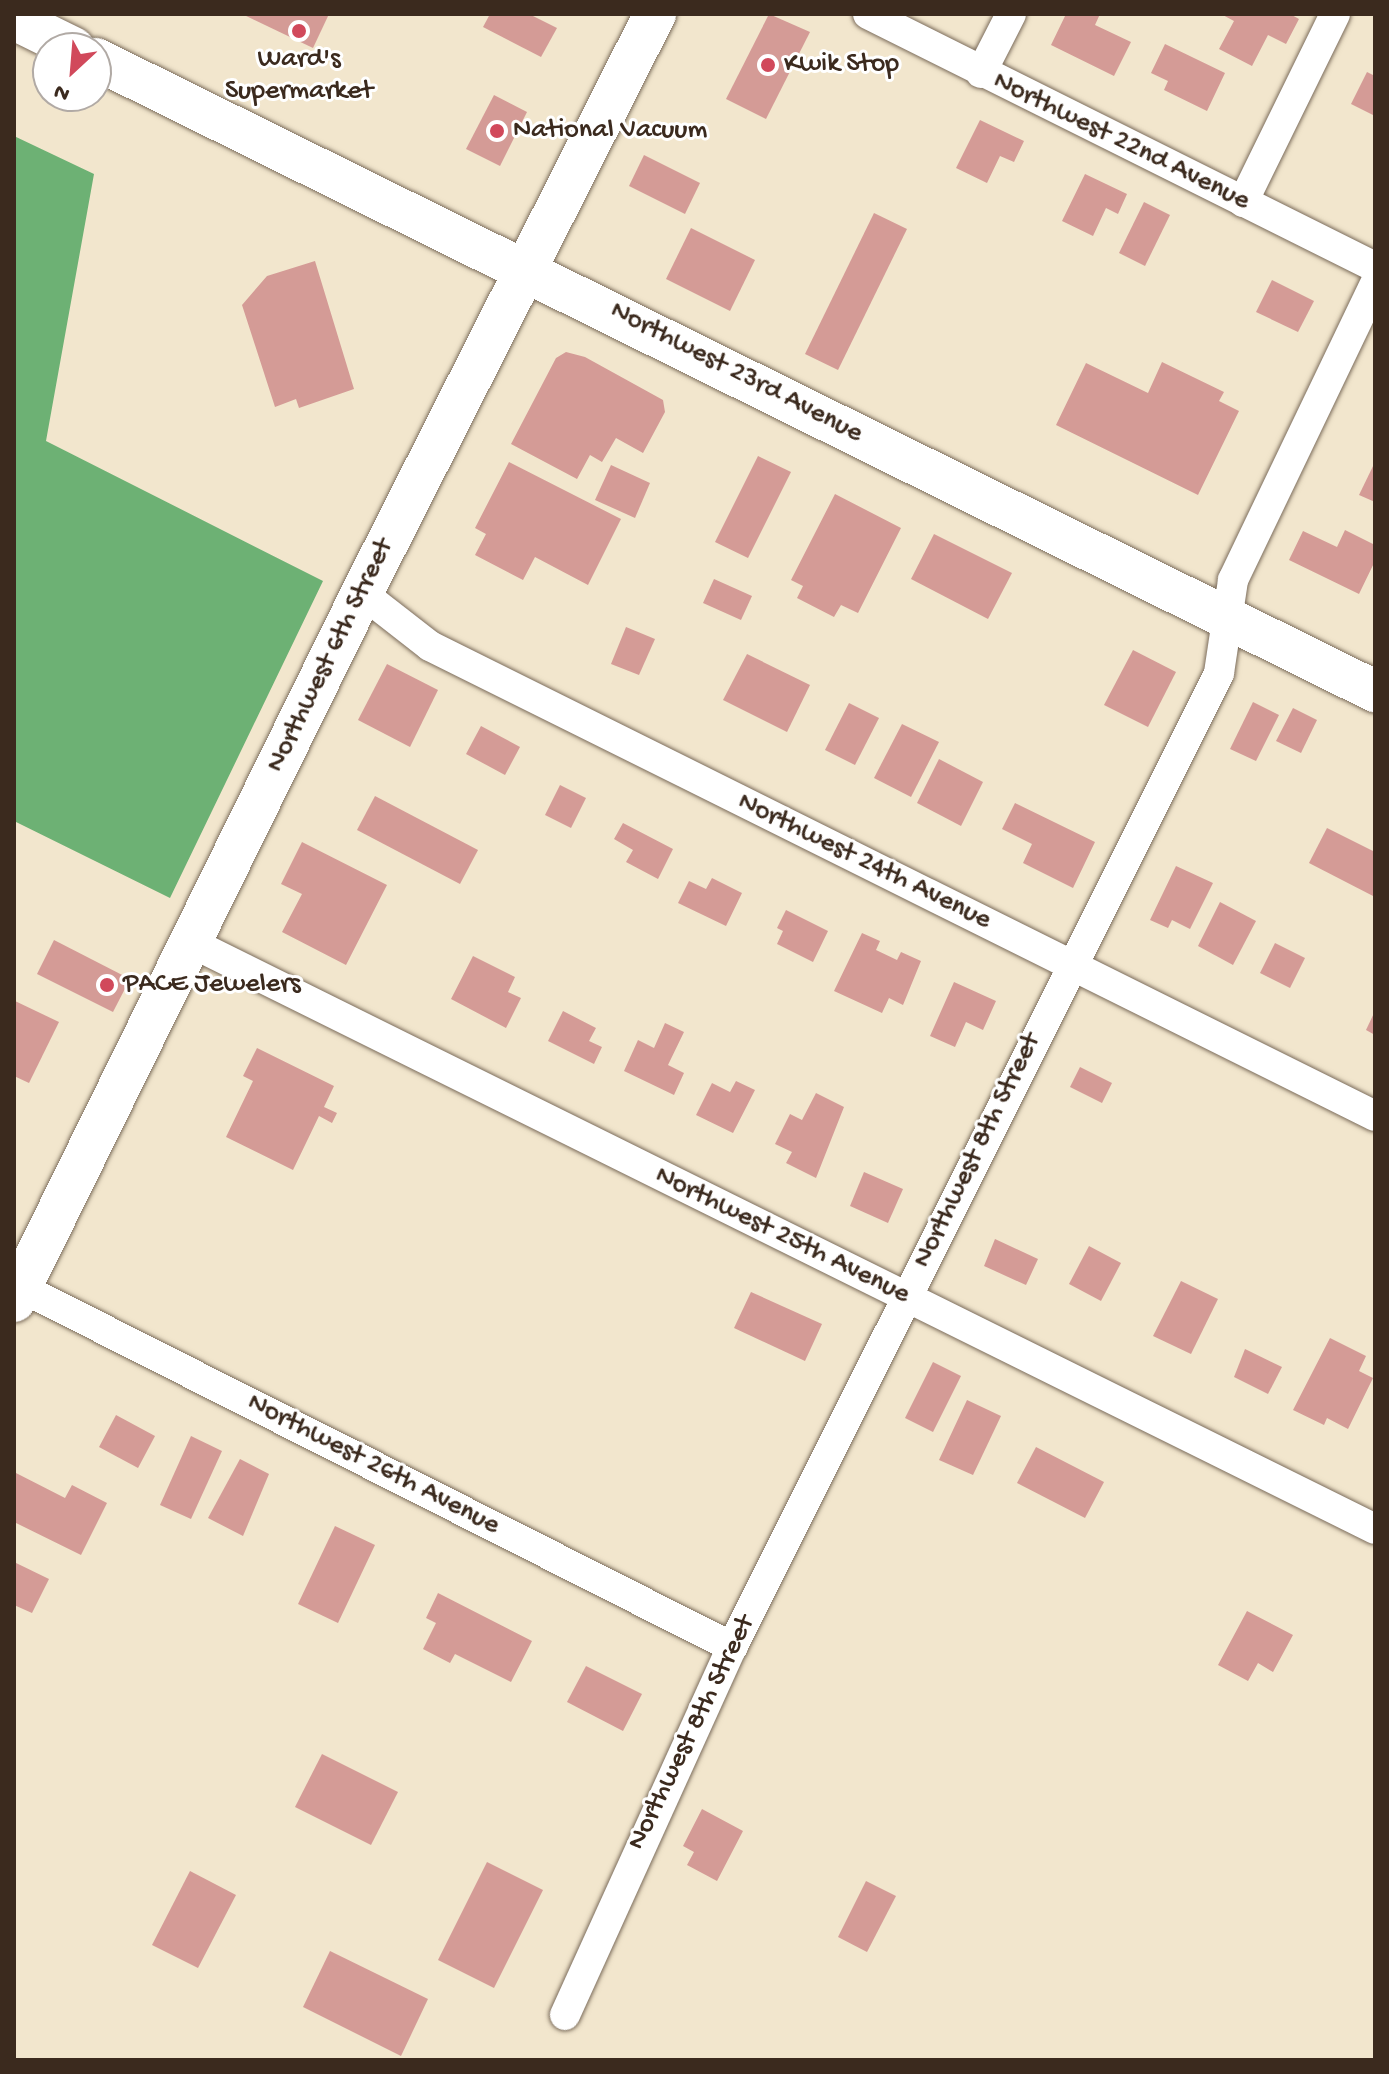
<!DOCTYPE html>
<html>
<head>
<meta charset="utf-8">
<style>
  body { margin:0 }
  #map { position:relative; width:1389px; height:2074px; overflow:hidden; background:#f2e6cd; font-family:"Gochi Hand",sans-serif }
  div>[style] { position:absolute }
  .forest>* { inset:0; background:#6db174 }
  .building>* { inset:0; background:#d49b96 }
  .roads { filter:drop-shadow(0 0 2px #7b6c5b) drop-shadow(0 0 2px #7b6c5b) }
  .minor>* { height:30px; margin:-15px; padding:0 15px; transform-origin:15px; border-radius:15px; background:#fff }
  .secondary>* { height:42px; margin:-21px; padding:0 21px; transform-origin:21px; border-radius:21px; background:#fff }
  .dots>* { width:22px; height:22px; translate:-50% -50%; box-sizing:border-box; border:4px solid #fff; border-radius:50% }
  span { translate:-50% -50%; white-space:nowrap; text-align:center; line-height:1.15; -webkit-text-stroke:6px #fff; paint-order:stroke }
  .poi-label { font-size:28px; color:#3b2a1e }
  .left { translate:0 -50%; text-align:left }
  .street-label { font-size:28px; color:#3b2a1e }
  .frame { position:absolute; inset:0; border:16px solid #3b2a1e; pointer-events:none }
  .north { position:absolute; left:32px; top:32px; width:80px; height:80px; box-sizing:border-box; background:#fff; border:2px solid #b1aaa5; border-radius:50%; rotate:206deg; font-size:22px; font-weight:700; line-height:32px; text-align:center; color:#3b2a1e }
  .north::after { content:''; display:block; margin:auto; width:28px; height:36px; background:#d1495b; clip-path:polygon(50% 0,100% 100%,50% 72%,0 100%) }
</style>
</head>
<body>
<div id="map">
  <div class="forest">
    <div style="clip-path:polygon(14px 136px,94px 174px,46px 441px,323px 581px,170px 898px,14px 821px)"></div>
  </div>
  <div class="building">
    <div style="clip-path:polygon(242px 14px,329px 14px,313px 48px)"></div>
    <div style="clip-path:polygon(490px 14px,529px 14px,557px 28px,541px 57px,483px 27px)"></div>
    <div style="clip-path:polygon(769px 14px,810px 32px,766px 119px,726px 99px)"></div>
    <div style="clip-path:polygon(1066px 14px,1100px 14px,1095px 25px,1131px 42px,1114px 76px,1051px 45px)"></div>
    <div style="clip-path:polygon(1221px 14px,1290px 14px,1299px 19px,1286px 44px,1268px 35px,1252px 66px,1219px 49px,1234px 21px)"></div>
    <div style="clip-path:polygon(1165px 44px,1225px 73px,1207px 111px,1164px 90px,1168px 81px,1151px 73px)"></div>
    <div style="clip-path:polygon(1367px 72px,1375px 76px,1375px 116px,1351px 104px)"></div>
    <div style="clip-path:polygon(494px 95px,527px 112px,500px 166px,466px 149px)"></div>
    <div style="clip-path:polygon(980px 120px,1024px 141px,1014px 162px,1000px 156px,987px 183px,956px 168px)"></div>
    <div style="clip-path:polygon(644px 155px,700px 183px,685px 214px,629px 186px)"></div>
    <div style="clip-path:polygon(1085px 174px,1127px 194px,1118px 214px,1106px 208px,1093px 236px,1062px 221px)"></div>
    <div style="clip-path:polygon(1144px 202px,1170px 215px,1145px 266px,1119px 253px)"></div>
    <div style="clip-path:polygon(874px 213px,907px 229px,838px 370px,805px 354px)"></div>
    <div style="clip-path:polygon(691px 228px,755px 260px,730px 311px,666px 279px)"></div>
    <div style="clip-path:polygon(315px 261px,354px 389px,299px 408px,296px 399px,275px 407px,242px 305px,267px 276px)"></div>
    <div style="clip-path:polygon(1272px 280px,1314px 301px,1298px 332px,1256px 312px)"></div>
    <div style="clip-path:polygon(566px 352px,585px 357px,663px 400px,665px 412px,643px 453px,616px 438px,602px 462px,590px 455px,577px 479px,511px 444px,556px 358px)"></div>
    <div style="clip-path:polygon(1162px 362px,1224px 392px,1219px 401px,1239px 411px,1198px 495px,1056px 425px,1086px 363px,1148px 393px)"></div>
    <div style="clip-path:polygon(758px 456px,791px 472px,748px 558px,715px 542px)"></div>
    <div style="clip-path:polygon(509px 462px,621px 519px,588px 585px,535px 557px,523px 580px,475px 555px,486px 534px,475px 528px)"></div>
    <div style="clip-path:polygon(1375px 462px,1375px 502px,1359px 495px)"></div>
    <div style="clip-path:polygon(611px 465px,650px 483px,635px 518px,595px 500px)"></div>
    <div style="clip-path:polygon(835px 494px,901px 528px,858px 613px,841px 605px,834px 617px,797px 598px,803px 586px,791px 580px)"></div>
    <div style="clip-path:polygon(1345px 530px,1375px 545px,1375px 561px,1359px 594px,1289px 560px,1303px 531px,1337px 547px)"></div>
    <div style="clip-path:polygon(934px 534px,1012px 573px,988px 619px,911px 579px)"></div>
    <div style="clip-path:polygon(714px 579px,752px 596px,741px 620px,703px 603px)"></div>
    <div style="clip-path:polygon(626px 627px,655px 639px,639px 675px,611px 664px)"></div>
    <div style="clip-path:polygon(1133px 650px,1176px 672px,1148px 727px,1104px 705px)"></div>
    <div style="clip-path:polygon(747px 654px,810px 685px,787px 732px,723px 700px)"></div>
    <div style="clip-path:polygon(387px 664px,438px 690px,410px 747px,358px 720px)"></div>
    <div style="clip-path:polygon(1253px 702px,1279px 715px,1256px 761px,1230px 749px)"></div>
    <div style="clip-path:polygon(849px 703px,879px 718px,855px 765px,825px 750px)"></div>
    <div style="clip-path:polygon(1293px 708px,1317px 720px,1301px 753px,1276px 741px)"></div>
    <div style="clip-path:polygon(902px 724px,939px 742px,911px 797px,874px 778px)"></div>
    <div style="clip-path:polygon(481px 726px,520px 747px,505px 775px,466px 754px)"></div>
    <div style="clip-path:polygon(939px 759px,983px 782px,961px 826px,917px 803px)"></div>
    <div style="clip-path:polygon(560px 785px,586px 798px,571px 828px,545px 815px)"></div>
    <div style="clip-path:polygon(375px 796px,478px 850px,460px 884px,357px 830px)"></div>
    <div style="clip-path:polygon(1015px 803px,1095px 842px,1073px 888px,1023px 863px,1032px 844px,1002px 829px)"></div>
    <div style="clip-path:polygon(623px 823px,673px 849px,658px 879px,626px 862px,633px 850px,614px 839px)"></div>
    <div style="clip-path:polygon(1327px 828px,1375px 852px,1375px 897px,1309px 863px)"></div>
    <div style="clip-path:polygon(302px 842px,387px 885px,346px 965px,282px 932px,302px 894px,281px 884px)"></div>
    <div style="clip-path:polygon(1176px 866px,1213px 883px,1190px 929px,1172px 920px,1168px 928px,1150px 920px)"></div>
    <div style="clip-path:polygon(712px 878px,742px 893px,726px 926px,678px 903px,689px 881px,706px 889px)"></div>
    <div style="clip-path:polygon(1220px 902px,1256px 921px,1233px 965px,1198px 946px)"></div>
    <div style="clip-path:polygon(786px 910px,828px 931px,813px 962px,777px 944px,783px 931px,777px 928px)"></div>
    <div style="clip-path:polygon(862px 933px,880px 941px,876px 950px,897px 960px,901px 952px,921px 961px,903px 1005px,889px 998px,882px 1013px,834px 991px)"></div>
    <div style="clip-path:polygon(54px 940px,130px 979px,113px 1012px,37px 974px)"></div>
    <div style="clip-path:polygon(1275px 943px,1305px 958px,1290px 988px,1260px 973px)"></div>
    <div style="clip-path:polygon(473px 956px,515px 977px,508px 992px,521px 998px,506px 1028px,451px 999px)"></div>
    <div style="clip-path:polygon(954px 982px,996px 1001px,983px 1030px,966px 1022px,955px 1047px,930px 1036px)"></div>
    <div style="clip-path:polygon(15px 1001px,59px 1022px,29px 1083px,14px 1076px)"></div>
    <div style="clip-path:polygon(563px 1011px,596px 1028px,589px 1041px,602px 1047px,594px 1064px,548px 1041px)"></div>
    <div style="clip-path:polygon(1375px 1011px,1375px 1035px,1366px 1030px)"></div>
    <div style="clip-path:polygon(665px 1023px,684px 1032px,668px 1065px,684px 1073px,674px 1095px,624px 1071px,638px 1040px,654px 1048px)"></div>
    <div style="clip-path:polygon(257px 1048px,334px 1086px,324px 1107px,337px 1113px,332px 1123px,319px 1116px,293px 1170px,226px 1137px,253px 1081px,243px 1076px)"></div>
    <div style="clip-path:polygon(1080px 1067px,1112px 1083px,1102px 1103px,1070px 1087px)"></div>
    <div style="clip-path:polygon(736px 1081px,755px 1090px,733px 1133px,696px 1115px,712px 1083px,730px 1092px)"></div>
    <div style="clip-path:polygon(816px 1093px,844px 1107px,816px 1178px,786px 1163px,792px 1152px,775px 1144px,790px 1114px,802px 1120px)"></div>
    <div style="clip-path:polygon(864px 1172px,903px 1189px,888px 1223px,850px 1206px)"></div>
    <div style="clip-path:polygon(995px 1239px,1038px 1259px,1026px 1285px,984px 1266px)"></div>
    <div style="clip-path:polygon(1089px 1246px,1121px 1263px,1101px 1301px,1069px 1284px)"></div>
    <div style="clip-path:polygon(1181px 1281px,1218px 1299px,1191px 1354px,1153px 1336px)"></div>
    <div style="clip-path:polygon(751px 1292px,822px 1324px,805px 1361px,734px 1328px)"></div>
    <div style="clip-path:polygon(1330px 1338px,1366px 1356px,1359px 1371px,1373px 1378px,1348px 1429px,1327px 1418px,1324px 1425px,1293px 1410px)"></div>
    <div style="clip-path:polygon(1245px 1349px,1282px 1367px,1268px 1394px,1234px 1377px)"></div>
    <div style="clip-path:polygon(933px 1362px,961px 1376px,933px 1432px,905px 1418px)"></div>
    <div style="clip-path:polygon(967px 1400px,1001px 1416px,973px 1475px,939px 1460px)"></div>
    <div style="clip-path:polygon(116px 1415px,155px 1436px,138px 1468px,99px 1447px)"></div>
    <div style="clip-path:polygon(191px 1436px,222px 1451px,191px 1519px,160px 1505px)"></div>
    <div style="clip-path:polygon(1036px 1447px,1104px 1482px,1085px 1518px,1017px 1483px)"></div>
    <div style="clip-path:polygon(240px 1459px,269px 1474px,243px 1536px,208px 1518px)"></div>
    <div style="clip-path:polygon(14px 1472px,65px 1498px,72px 1485px,107px 1503px,81px 1555px,14px 1522px)"></div>
    <div style="clip-path:polygon(335px 1526px,375px 1545px,338px 1623px,298px 1604px)"></div>
    <div style="clip-path:polygon(14px 1562px,49px 1579px,32px 1613px,14px 1605px)"></div>
    <div style="clip-path:polygon(438px 1593px,532px 1641px,511px 1682px,455px 1654px,450px 1663px,423px 1649px,436px 1623px,426px 1618px)"></div>
    <div style="clip-path:polygon(1247px 1611px,1293px 1635px,1273px 1672px,1258px 1663px,1248px 1681px,1218px 1665px)"></div>
    <div style="clip-path:polygon(586px 1666px,642px 1694px,623px 1731px,567px 1702px)"></div>
    <div style="clip-path:polygon(322px 1754px,398px 1792px,371px 1845px,295px 1807px)"></div>
    <div style="clip-path:polygon(702px 1809px,743px 1831px,717px 1881px,687px 1865px,694px 1852px,683px 1846px)"></div>
    <div style="clip-path:polygon(487px 1862px,543px 1890px,494px 1988px,438px 1960px)"></div>
    <div style="clip-path:polygon(190px 1871px,236px 1895px,198px 1968px,152px 1945px)"></div>
    <div style="clip-path:polygon(866px 1881px,896px 1896px,867px 1952px,838px 1937px)"></div>
    <div style="clip-path:polygon(330px 1951px,428px 1999px,401px 2056px,303px 2007px)"></div>
  </div>
  <div class="roads">
    <div class="minor">
      <div style="left:868px;top:14px;width:567px;rotate:26.52deg"></div>
      <div style="left:981px;top:73px;width:66px;rotate:-63deg"></div>
      <div style="left:1243px;top:202px;width:209px;rotate:-63.9deg"></div>
      <div style="left:362px;top:593px;width:86px;rotate:37.9deg"></div>
      <div style="left:430px;top:646px;width:1055px;rotate:26.44deg"></div>
      <div style="left:190px;top:942px;width:1322px;rotate:26.35deg"></div>
      <div style="left:14px;top:1284px;width:805px;rotate:26.82deg"></div>
      <div style="left:565px;top:2015px;width:404px;rotate:-65.6deg"></div>
      <div style="left:732px;top:1647px;width:1089px;rotate:-63.43deg"></div>
      <div style="left:1219px;top:673px;width:94px;rotate:-81.4deg"></div>
      <div style="left:1233px;top:580px;width:328px;rotate:-64.4deg"></div>
    </div>
    <div class="secondary">
      <div style="left:14px;top:19px;width:66px;rotate:26.2deg"></div>
      <div style="left:96px;top:59px;width:1427px;rotate:26.3deg"></div>
      <div style="left:14px;top:1301px;width:789px;rotate:-63.82deg"></div>
      <div style="left:362px;top:593px;width:649px;rotate:-63.16deg"></div>
    </div>
  </div>
  <div class="dots">
    <div style="left:299px;top:31px;background:#d1495b"></div>
    <div style="left:768px;top:65px;background:#d1495b"></div>
    <div style="left:497px;top:131px;background:#d1495b"></div>
    <div style="left:107px;top:985px;background:#d1495b"></div>
  </div>
  <div class="poi-label">
    <span style="left:299px;top:76px">Ward's<br>Supermarket</span>
    <span class="left" style="left:784px;top:65px">Kwik Stop</span>
    <span class="left" style="left:513px;top:131px">National Vacuum</span>
    <span class="left" style="left:123px;top:985px">PACE Jewelers</span>
  </div>
  <div class="street-label">
    <span style="left:1121px;top:142px;rotate:26deg">Northwest 22nd Avenue</span>
    <span style="left:736px;top:373px;rotate:27deg">Northwest 23rd Avenue</span>
    <span style="left:331px;top:656px;rotate:-64deg">Northwest 6th Street</span>
    <span style="left:864px;top:862px;rotate:26deg">Northwest 24th Avenue</span>
    <span style="left:978px;top:1151px;rotate:-64deg">Northwest 8th Street</span>
    <span style="left:782px;top:1236px;rotate:26deg">Northwest 25th Avenue</span>
    <span style="left:373px;top:1465px;rotate:27deg">Northwest 26th Avenue</span>
    <span style="left:692px;top:1733px;rotate:-64deg">Northwest 8th Street</span>
  </div>
  <div class="frame"></div>
  <div class="north">N</div>
</div>
</body>
</html>
